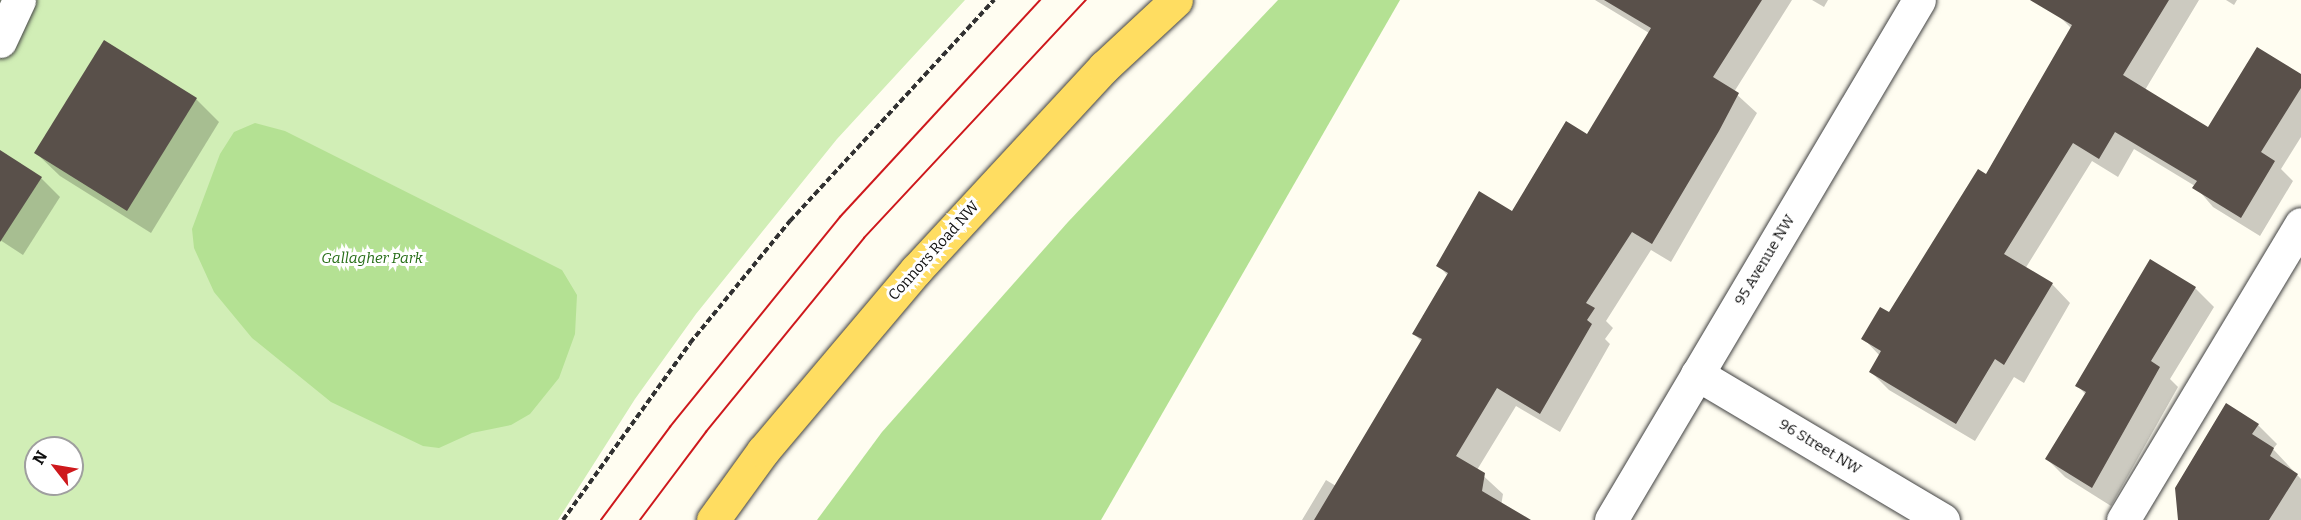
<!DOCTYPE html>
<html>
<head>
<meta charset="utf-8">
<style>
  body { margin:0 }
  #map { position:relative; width:2301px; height:520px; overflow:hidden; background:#fffdf1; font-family:Bitter,serif }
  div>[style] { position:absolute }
  .green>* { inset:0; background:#d1eeb6 }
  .forest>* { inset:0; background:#b4e193 }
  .shadow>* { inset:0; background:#0003 }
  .building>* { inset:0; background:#59504a }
  .path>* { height:4px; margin-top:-2px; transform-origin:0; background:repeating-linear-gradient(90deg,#313131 0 6px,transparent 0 9px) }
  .roads { filter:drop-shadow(0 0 2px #424242) drop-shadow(0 0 2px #424242) }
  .minor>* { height:33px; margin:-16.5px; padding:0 16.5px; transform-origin:16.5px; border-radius:16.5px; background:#fff }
  .major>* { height:33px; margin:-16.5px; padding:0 16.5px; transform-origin:16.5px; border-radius:16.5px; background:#ffdd61 }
  .tram>* { height:1.5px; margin:-0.75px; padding:0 0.75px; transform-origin:0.75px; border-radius:0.75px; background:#ce181c }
  span { translate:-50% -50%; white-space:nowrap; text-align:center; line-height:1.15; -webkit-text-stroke:6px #fff; paint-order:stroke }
  .street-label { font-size:15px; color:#0f0f0f }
  .park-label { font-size:15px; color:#276e18; font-style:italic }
  .north { position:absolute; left:24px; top:436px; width:60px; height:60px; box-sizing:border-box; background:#fff; border:2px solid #9f9f9f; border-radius:50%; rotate:301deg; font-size:16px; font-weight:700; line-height:24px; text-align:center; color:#0f0f0f }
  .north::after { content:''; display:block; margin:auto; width:21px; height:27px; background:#ce181c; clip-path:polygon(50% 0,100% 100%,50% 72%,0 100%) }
</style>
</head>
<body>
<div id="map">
  <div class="green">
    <div style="clip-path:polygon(evenodd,0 0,965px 0,837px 139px,696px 314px,635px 399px,558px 520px,0 520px,0 0,36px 448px,72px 448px,72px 484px,36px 484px,36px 448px)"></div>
  </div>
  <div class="forest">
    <div style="clip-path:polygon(1278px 0,1400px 0,1101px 520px,817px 520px,882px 432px,1068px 222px)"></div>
    <div style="clip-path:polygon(255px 123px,285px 131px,562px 270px,577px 295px,575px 334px,559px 378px,530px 414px,511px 425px,472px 433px,439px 448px,423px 446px,331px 402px,252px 338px,214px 292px,194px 248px,192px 229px,220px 154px,234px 132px)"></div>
  </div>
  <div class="shadow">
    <div style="clip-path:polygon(1595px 0,1792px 0,1734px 92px,1757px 113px,1671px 262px,1651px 250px,1606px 321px,1613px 328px,1605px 339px,1610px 344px,1560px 432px,1516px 406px,1477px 470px,1503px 494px,1501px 506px,1513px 520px,1302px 520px,1326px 480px,1336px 486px,1422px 342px,1414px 334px,1448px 276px,1438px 265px,1513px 213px,1588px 136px,1649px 33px)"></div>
    <div style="clip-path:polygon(1812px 0,1828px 0,1824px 7px)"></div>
    <div style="clip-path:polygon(2070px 0,2199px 0,2145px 90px,2209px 129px,2301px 76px,2301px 137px,2281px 169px,2293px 181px,2260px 236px,2213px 207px,2195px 186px,2134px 149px,2118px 177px,2092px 161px,2025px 269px,2052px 284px,2070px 303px,2024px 383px,2014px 377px,1975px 441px,1889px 390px,1870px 371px,1880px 356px,1863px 338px,1889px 314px,1986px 176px,2072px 29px,2060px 17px)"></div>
    <div style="clip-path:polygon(2226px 0,2237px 0,2234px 5px)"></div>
    <div style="clip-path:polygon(196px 99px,219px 122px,151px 233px,60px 176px,36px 153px)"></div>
    <div style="clip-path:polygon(0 152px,41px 178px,60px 197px,23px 255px,0 240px)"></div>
    <div style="clip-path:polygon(2195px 288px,2214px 307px,2170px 379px,2178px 387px,2111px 506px,2065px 477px,2047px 459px,2086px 395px,2077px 385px)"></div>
    <div style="clip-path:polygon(2258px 425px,2277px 444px,2273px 449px,2301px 479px,2301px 520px,2181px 520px)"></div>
  </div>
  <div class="building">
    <div style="clip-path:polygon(1604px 0,1762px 0,1713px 77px,1739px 93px,1719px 131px,1652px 244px,1632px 232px,1586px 303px,1595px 308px,1587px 320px,1592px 324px,1540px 414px,1497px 388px,1456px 456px,1485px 473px,1482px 491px,1531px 520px,1314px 520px,1422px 339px,1412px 334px,1448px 273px,1436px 266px,1479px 191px,1512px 211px,1566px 121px,1587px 134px,1651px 28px)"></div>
    <div style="clip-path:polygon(2030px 0,2169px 0,2123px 75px,2208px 127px,2257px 47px,2301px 74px,2301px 88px,2261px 152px,2275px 161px,2241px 218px,2192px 188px,2197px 181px,2115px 132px,2099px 159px,2073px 143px,2004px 254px,2053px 283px,2004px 365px,1995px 359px,1956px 424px,1869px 372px,1881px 351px,1861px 339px,1880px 307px,1889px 312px,1978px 169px,1986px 174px,2072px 25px)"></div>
    <div style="clip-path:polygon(104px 40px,197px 98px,127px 211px,34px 153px)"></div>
    <div style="clip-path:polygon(0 150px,42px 177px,0 242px)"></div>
    <div style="clip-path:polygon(2150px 259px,2196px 287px,2151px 361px,2160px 367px,2092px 488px,2045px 459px,2086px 392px,2075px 386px)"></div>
    <div style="clip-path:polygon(2226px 403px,2259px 424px,2252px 434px,2274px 448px,2270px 456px,2298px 474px,2269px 520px,2178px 520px,2175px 488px)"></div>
  </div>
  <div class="path">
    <div style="left:563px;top:520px;width:218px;rotate:-54.3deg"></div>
    <div style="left:690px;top:343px;width:158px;rotate:-50.7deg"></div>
    <div style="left:790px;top:221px;width:301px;rotate:-47.3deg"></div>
  </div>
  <div class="roads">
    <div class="minor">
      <div style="left:0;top:41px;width:45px;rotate:-65.1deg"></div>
      <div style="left:1697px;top:374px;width:286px;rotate:30.7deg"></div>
      <div style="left:1611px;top:520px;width:604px;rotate:-59.36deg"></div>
      <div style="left:2123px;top:520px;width:345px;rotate:-59deg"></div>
    </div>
    <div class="major">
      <div style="left:713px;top:520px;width:85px;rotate:-54.1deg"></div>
      <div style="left:763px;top:451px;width:237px;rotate:-49.8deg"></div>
      <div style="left:916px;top:270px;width:277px;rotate:-47.2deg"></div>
      <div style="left:1104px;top:67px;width:98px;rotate:-42.9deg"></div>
    </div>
  </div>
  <div class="tram">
    <div style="left:601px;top:520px;width:116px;rotate:-53.4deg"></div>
    <div style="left:670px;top:427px;width:270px;rotate:-51deg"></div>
    <div style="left:840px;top:217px;width:295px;rotate:-47.3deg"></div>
    <div style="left:640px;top:520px;width:110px;rotate:-53.1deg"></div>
    <div style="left:706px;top:432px;width:250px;rotate:-50.8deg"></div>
    <div style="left:864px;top:238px;width:325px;rotate:-47deg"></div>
  </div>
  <div class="street-label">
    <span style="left:934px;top:251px;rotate:-48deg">Connors Road NW</span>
    <span style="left:1765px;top:260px;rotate:-59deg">95 Avenue NW</span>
    <span style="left:1820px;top:447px;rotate:31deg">96 Street NW</span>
  </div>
  <div class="park-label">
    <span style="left:372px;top:259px">Gallagher Park</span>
  </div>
  <div class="north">N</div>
</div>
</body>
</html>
